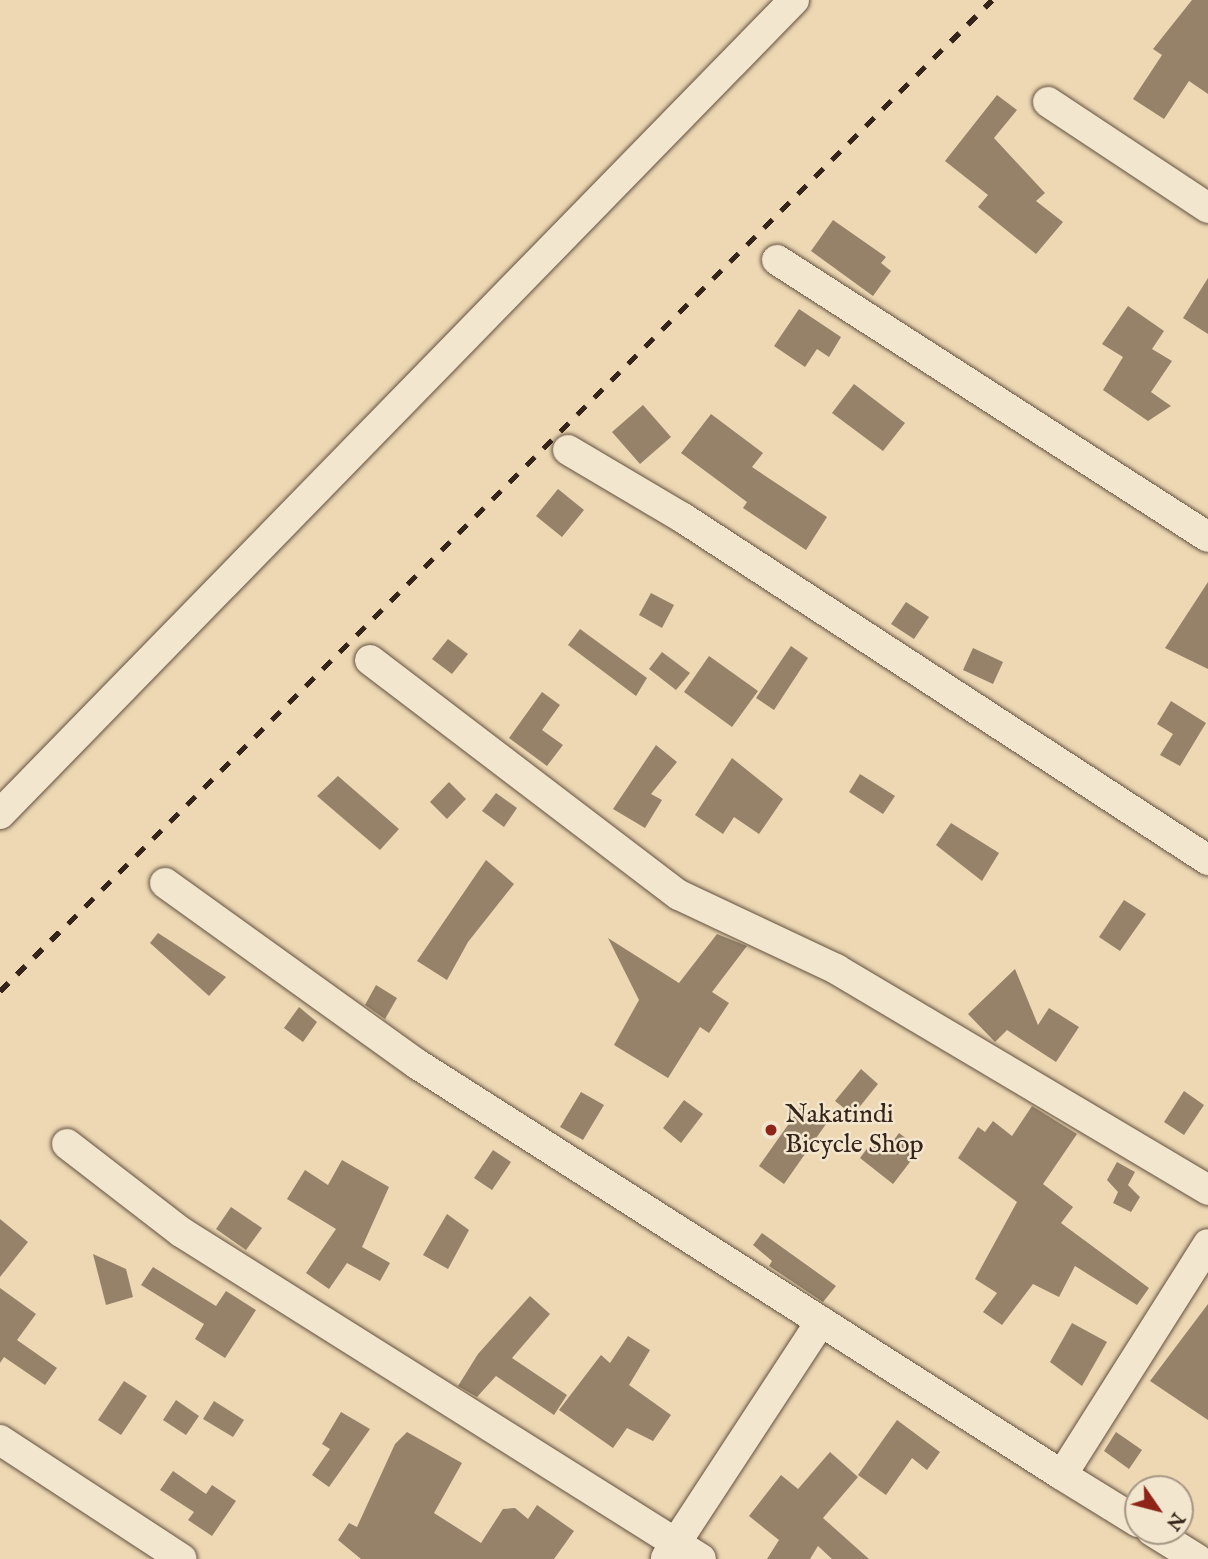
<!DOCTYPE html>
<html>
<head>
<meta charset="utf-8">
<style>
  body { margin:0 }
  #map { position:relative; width:1208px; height:1559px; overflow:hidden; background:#edd8b3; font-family:"IM FELL English",serif }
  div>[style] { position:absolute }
  .building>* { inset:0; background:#958269 }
  .roads { filter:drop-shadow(0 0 2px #635140) drop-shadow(0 0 2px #635140) }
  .minor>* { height:30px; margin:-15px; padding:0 15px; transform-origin:15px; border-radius:15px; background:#f3e6ce }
  .rail>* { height:5px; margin-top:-2.5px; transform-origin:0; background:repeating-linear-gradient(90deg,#352419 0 12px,transparent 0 24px) }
  .dots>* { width:19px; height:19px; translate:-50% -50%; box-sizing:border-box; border:4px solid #f3e6ce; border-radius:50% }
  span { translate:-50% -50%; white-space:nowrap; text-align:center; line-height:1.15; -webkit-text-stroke:5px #f3e6ce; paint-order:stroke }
  .poi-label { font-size:26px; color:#352419 }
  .left { translate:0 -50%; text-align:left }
  .north { position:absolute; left:1124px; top:1475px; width:70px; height:70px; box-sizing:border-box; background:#f3e6ce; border:2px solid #a79886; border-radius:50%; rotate:125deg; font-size:19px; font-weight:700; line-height:28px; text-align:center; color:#352419 }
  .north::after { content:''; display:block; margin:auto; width:24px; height:32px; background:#8f2418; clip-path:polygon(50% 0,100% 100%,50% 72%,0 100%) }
</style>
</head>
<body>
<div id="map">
  <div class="building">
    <div style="clip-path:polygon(1192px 0,1208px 0,1208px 94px,1189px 81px,1164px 119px,1133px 99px,1162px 55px,1153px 49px)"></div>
    <div style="clip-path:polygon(997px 95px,1017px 110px,994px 138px,1045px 193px,1036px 201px,1063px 222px,1036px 254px,978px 207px,988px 195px,945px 161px)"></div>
    <div style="clip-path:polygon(833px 220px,886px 257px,881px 263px,891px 271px,873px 296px,811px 251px)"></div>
    <div style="clip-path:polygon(1208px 278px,1208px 334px,1183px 318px)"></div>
    <div style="clip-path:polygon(1128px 306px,1164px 331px,1152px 349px,1172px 361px,1151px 392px,1171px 406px,1148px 421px,1103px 390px,1123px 357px,1102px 344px)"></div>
    <div style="clip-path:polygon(799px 309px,841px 337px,829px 357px,817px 349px,805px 367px,774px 346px)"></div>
    <div style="clip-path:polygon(854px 384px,905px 423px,883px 451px,832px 413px)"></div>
    <div style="clip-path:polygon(643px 405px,671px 437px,640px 464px,612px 432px)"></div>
    <div style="clip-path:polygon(711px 414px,763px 453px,752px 467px,827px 517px,806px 550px,743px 508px,747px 502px,681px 453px)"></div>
    <div style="clip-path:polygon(558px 489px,584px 510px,562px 537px,536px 516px)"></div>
    <div style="clip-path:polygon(1208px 582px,1208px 669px,1165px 648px)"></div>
    <div style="clip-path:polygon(651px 593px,674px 605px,662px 628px,639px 615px)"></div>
    <div style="clip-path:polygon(906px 602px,929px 617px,914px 639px,891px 624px)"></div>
    <div style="clip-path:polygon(580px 629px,647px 678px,636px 696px,568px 645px)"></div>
    <div style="clip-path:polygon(448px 639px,468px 654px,452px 674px,432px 659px)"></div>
    <div style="clip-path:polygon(791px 646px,808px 658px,774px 710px,756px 698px)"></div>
    <div style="clip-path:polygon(973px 648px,1003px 662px,993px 684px,963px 670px)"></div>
    <div style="clip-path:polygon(662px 652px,690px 673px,676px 690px,649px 669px)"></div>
    <div style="clip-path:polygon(709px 656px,758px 691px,732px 727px,684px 692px)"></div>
    <div style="clip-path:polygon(542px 692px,560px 705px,542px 730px,563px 745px,547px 766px,509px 738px)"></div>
    <div style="clip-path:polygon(1171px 701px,1206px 723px,1180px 766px,1160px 755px,1173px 734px,1157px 724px)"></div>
    <div style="clip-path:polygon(656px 745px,677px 762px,651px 794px,662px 800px,645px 828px,613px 809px)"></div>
    <div style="clip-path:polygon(732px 758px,783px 799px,759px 834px,734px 817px,723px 834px,695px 815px)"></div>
    <div style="clip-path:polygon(860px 774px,895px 796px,883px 814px,849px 792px)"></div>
    <div style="clip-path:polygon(338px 776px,399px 829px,380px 850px,317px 796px)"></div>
    <div style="clip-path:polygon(449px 782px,466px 799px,447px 819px,430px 802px)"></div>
    <div style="clip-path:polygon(496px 793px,517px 808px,504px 827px,482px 811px)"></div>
    <div style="clip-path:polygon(951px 823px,999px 853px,982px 881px,936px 845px)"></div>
    <div style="clip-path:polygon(486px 860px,514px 884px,468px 942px,447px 980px,417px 961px)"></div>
    <div style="clip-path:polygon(1124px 900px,1146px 914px,1120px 951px,1099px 937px)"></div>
    <div style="clip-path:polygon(158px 933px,226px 977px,209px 996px,150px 943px)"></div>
    <div style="clip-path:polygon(717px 934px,747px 946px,712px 992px,729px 1003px,709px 1033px,700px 1027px,668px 1078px,614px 1045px,639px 1000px,608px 938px,679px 983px)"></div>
    <div style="clip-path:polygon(1015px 969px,1038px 1025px,1049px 1008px,1079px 1027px,1056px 1062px,1007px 1030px,995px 1042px,968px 1014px)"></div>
    <div style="clip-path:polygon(376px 985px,397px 998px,385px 1019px,365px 1005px)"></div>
    <div style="clip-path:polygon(299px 1007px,317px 1022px,303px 1042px,284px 1028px)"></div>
    <div style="clip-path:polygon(861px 1069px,878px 1084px,853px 1115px,835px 1101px)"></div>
    <div style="clip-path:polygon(1184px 1091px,1204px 1105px,1184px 1135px,1164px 1122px)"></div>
    <div style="clip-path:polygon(581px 1092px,604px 1105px,583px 1140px,560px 1127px)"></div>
    <div style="clip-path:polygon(684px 1100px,703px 1114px,681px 1143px,663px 1128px)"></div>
    <div style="clip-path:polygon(1032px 1106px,1077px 1134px,1043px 1184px,1073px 1207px,1061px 1223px,1149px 1288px,1137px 1305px,1075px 1266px,1059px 1297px,1033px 1284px,1002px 1325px,983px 1312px,997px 1293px,975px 1279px,1017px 1202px,958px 1158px,978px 1127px,985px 1132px,993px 1121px,1012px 1136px)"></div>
    <div style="clip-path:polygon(800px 1108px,826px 1124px,784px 1184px,759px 1166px)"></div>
    <div style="clip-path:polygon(899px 1133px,920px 1149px,893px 1184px,860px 1158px,872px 1142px,885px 1152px)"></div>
    <div style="clip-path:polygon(493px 1150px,511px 1162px,492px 1190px,474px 1178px)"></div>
    <div style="clip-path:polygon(342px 1160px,389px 1187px,362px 1247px,390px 1263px,380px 1281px,347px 1263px,329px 1289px,306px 1273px,336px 1229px,287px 1199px,305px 1170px,328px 1185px)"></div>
    <div style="clip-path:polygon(1117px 1162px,1135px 1172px,1128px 1185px,1140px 1197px,1131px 1212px,1113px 1203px,1118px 1192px,1107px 1180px)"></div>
    <div style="clip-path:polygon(231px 1207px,262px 1228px,246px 1250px,216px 1229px)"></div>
    <div style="clip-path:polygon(447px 1214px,469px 1230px,448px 1269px,423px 1255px)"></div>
    <div style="clip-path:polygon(0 1219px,28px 1242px,0 1277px)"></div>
    <div style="clip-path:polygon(762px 1233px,836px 1286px,823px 1302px,769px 1266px,772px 1261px,753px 1245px)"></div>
    <div style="clip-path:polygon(93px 1254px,126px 1269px,133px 1297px,106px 1305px)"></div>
    <div style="clip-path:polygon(153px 1267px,216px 1306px,226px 1291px,256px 1310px,225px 1358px,195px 1339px,204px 1324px,141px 1285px)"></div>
    <div style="clip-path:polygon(0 1288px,36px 1314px,17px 1340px,57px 1368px,45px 1385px,4px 1357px,0 1363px)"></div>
    <div style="clip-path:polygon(530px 1296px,550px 1314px,512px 1358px,567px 1395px,554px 1415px,496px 1376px,477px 1397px,458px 1386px,478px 1354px)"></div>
    <div style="clip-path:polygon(1208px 1304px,1208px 1420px,1150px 1381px)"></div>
    <div style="clip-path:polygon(1072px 1323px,1107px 1342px,1082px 1386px,1050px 1362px)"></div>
    <div style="clip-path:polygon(628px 1336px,650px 1350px,629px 1385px,671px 1415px,653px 1441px,627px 1428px,613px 1448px,559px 1410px,601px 1355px,610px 1363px)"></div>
    <div style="clip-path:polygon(124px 1381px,147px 1396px,121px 1435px,98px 1420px)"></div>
    <div style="clip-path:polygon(176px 1400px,199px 1416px,186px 1435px,163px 1420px)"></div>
    <div style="clip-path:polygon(214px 1401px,244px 1420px,233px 1437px,203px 1419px)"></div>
    <div style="clip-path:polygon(341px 1412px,370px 1429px,329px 1487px,312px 1475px,330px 1449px,322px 1444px)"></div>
    <div style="clip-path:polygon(897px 1420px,940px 1452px,927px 1470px,912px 1458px,886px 1495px,858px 1475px)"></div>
    <div style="clip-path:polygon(407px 1432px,462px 1463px,434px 1513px,481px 1543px,503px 1509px,515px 1508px,528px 1519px,537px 1505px,574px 1531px,554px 1559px,361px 1559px,338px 1540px,349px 1523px,357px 1527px,395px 1444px)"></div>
    <div style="clip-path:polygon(1116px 1432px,1142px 1450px,1129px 1469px,1104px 1451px)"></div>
    <div style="clip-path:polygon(830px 1452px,858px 1477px,823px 1518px,869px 1559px,832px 1559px,818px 1546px,810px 1559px,767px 1559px,779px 1540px,749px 1516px,781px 1475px,798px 1489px)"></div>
    <div style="clip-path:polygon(173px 1471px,206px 1494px,212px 1485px,236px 1501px,212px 1536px,188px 1520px,194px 1512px,160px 1490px)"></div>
  </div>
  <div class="roads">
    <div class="minor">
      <div style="left:1048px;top:102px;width:192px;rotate:33.5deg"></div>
      <div style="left:777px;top:260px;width:512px;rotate:32.73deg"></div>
      <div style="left:568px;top:450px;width:134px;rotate:30.6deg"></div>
      <div style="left:683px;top:518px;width:627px;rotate:33.08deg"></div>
      <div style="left:370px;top:660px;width:388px;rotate:37.3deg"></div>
      <div style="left:679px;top:895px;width:174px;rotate:25.2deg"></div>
      <div style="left:836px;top:969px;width:433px;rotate:30.7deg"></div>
      <div style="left:0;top:814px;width:1137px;rotate:-45.71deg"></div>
      <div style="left:165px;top:883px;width:310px;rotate:35.7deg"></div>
      <div style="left:417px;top:1064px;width:765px;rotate:32.51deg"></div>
      <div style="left:67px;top:1144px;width:144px;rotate:37.7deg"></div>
      <div style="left:181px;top:1232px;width:614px;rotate:32.16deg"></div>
      <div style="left:0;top:1440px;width:217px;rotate:33.2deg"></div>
      <div style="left:1138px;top:1522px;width:89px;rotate:-148.3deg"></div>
      <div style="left:1062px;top:1475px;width:273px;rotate:-57.7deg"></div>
      <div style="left:1152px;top:1531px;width:53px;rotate:31.9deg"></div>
      <div style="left:666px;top:1558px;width:283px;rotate:-56.8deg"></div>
    </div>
  </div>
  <div class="rail">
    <div style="left:0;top:991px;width:1402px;rotate:-44.97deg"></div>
  </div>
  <div class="dots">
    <div style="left:771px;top:1130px;background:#8f2418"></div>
  </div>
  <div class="poi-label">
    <span class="left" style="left:785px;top:1130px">Nakatindi<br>Bicycle Shop</span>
  </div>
  <div class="north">N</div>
</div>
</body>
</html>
